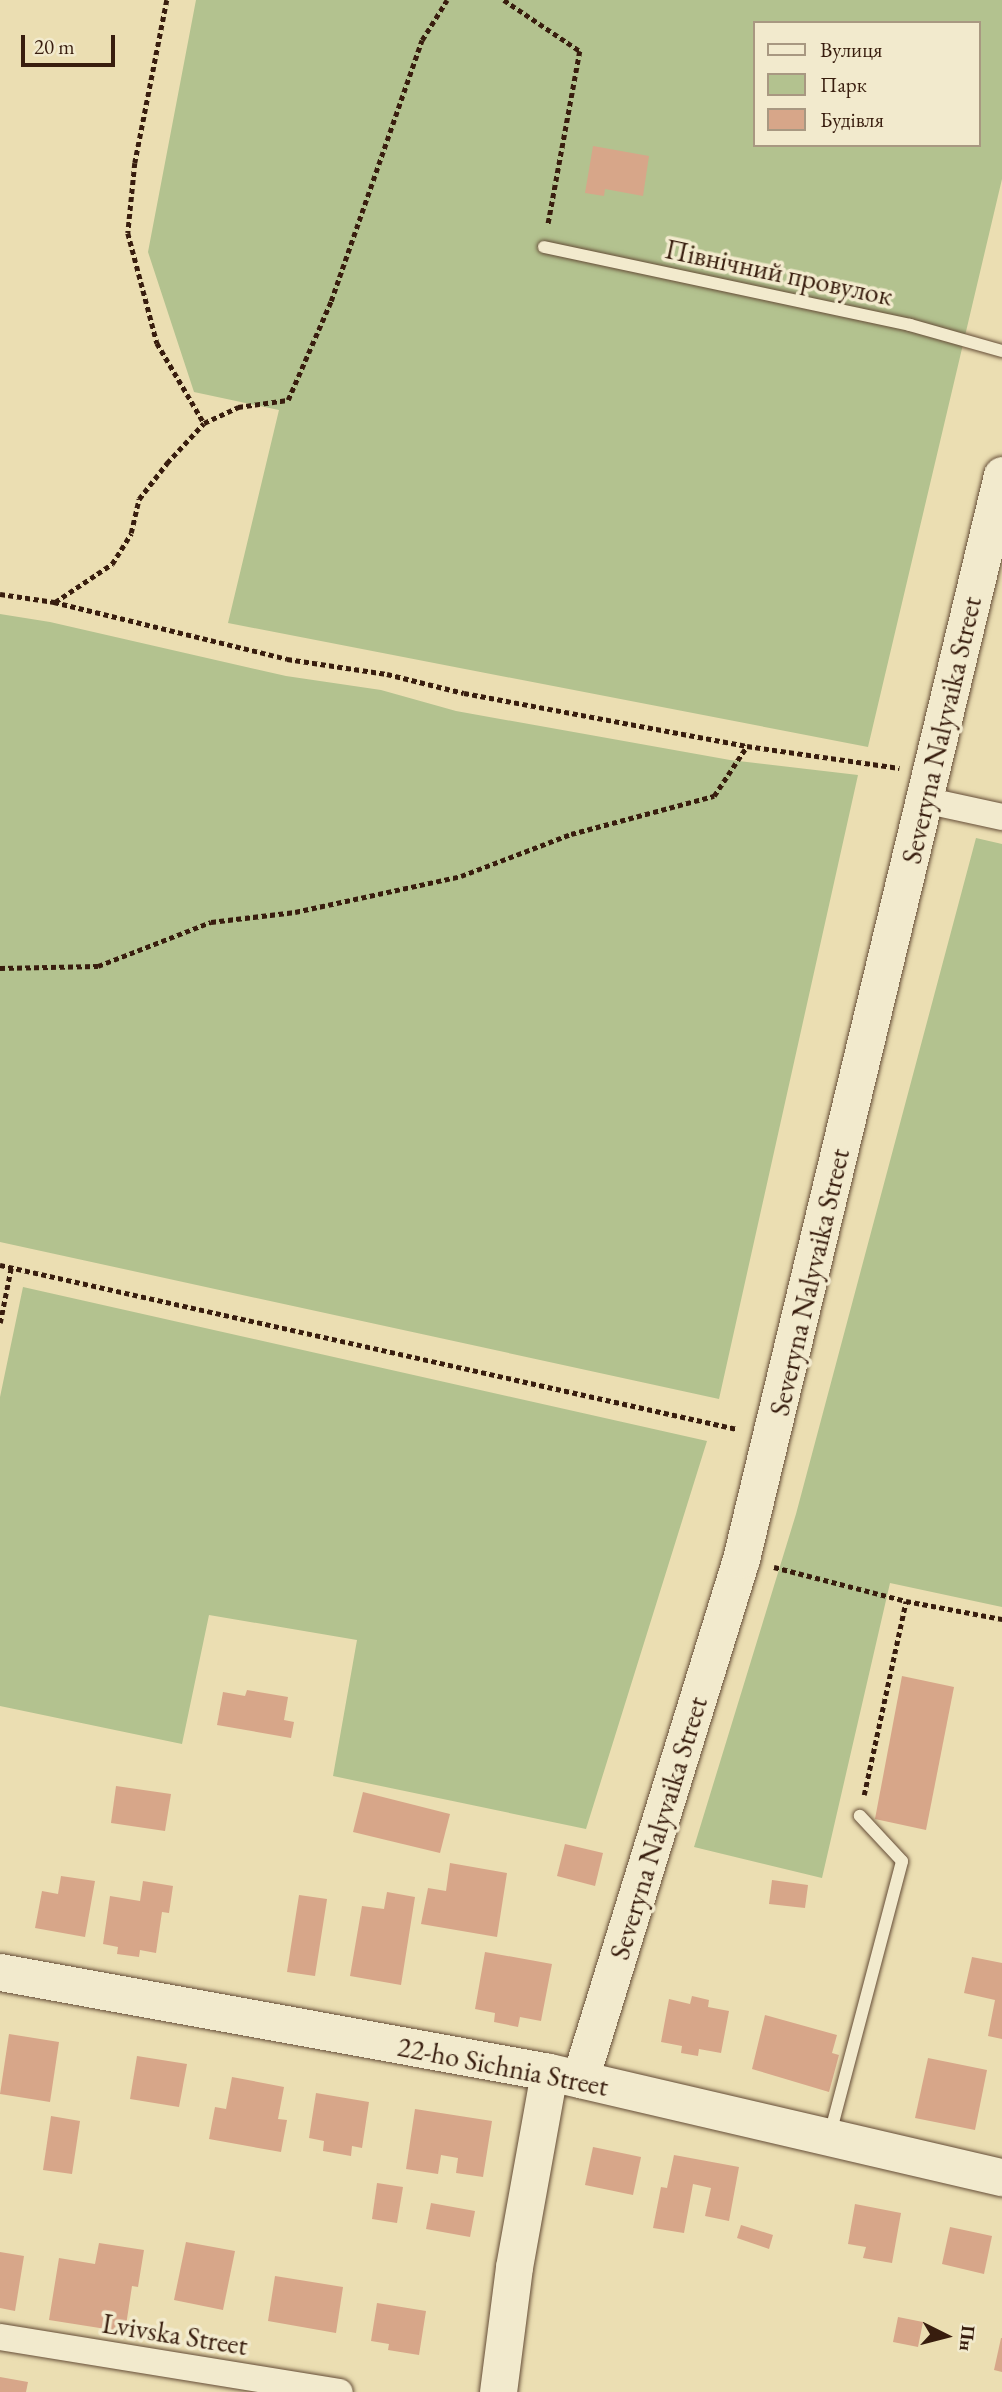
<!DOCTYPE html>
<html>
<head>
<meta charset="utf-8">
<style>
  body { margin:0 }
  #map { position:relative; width:1002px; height:2392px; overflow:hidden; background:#ebdeb2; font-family:"EB Garamond",serif }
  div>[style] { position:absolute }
  .green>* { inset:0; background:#b3c28f }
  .building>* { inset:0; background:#d7a689 }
  .path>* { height:4.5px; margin-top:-2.25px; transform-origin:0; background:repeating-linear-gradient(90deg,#381d0e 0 5px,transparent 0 8.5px) }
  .roads { filter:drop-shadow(0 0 2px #654d37) drop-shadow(0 0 2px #654d37) }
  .lane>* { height:12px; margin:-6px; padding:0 6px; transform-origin:6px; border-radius:6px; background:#f2eacd }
  .street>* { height:26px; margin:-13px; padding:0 13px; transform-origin:13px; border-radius:13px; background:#f2eacd }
  .secondary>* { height:37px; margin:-18.5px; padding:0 18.5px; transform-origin:18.5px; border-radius:18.5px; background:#f2eacd }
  span { translate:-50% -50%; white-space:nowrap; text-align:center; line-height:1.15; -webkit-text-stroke:7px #f2eacd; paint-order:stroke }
  .street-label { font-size:28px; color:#381d0e }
  .legend { position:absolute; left:753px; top:21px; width:228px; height:126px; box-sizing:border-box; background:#f2eacd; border:2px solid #a89881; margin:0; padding:9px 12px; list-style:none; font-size:21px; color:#381d0e }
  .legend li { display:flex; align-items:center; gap:14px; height:35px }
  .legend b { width:35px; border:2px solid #a89881 }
  .north { position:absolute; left:911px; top:2301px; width:70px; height:70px; -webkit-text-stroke:5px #f2eacd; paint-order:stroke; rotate:96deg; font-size:19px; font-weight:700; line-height:28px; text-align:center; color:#381d0e }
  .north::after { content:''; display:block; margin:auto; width:24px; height:32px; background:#381d0e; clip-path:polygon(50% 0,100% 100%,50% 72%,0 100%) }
  .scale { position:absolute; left:21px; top:35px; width:94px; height:32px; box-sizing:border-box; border:4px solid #381d0e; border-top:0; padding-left:9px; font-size:21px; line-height:24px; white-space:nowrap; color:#381d0e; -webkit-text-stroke:5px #f2eacd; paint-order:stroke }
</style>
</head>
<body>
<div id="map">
  <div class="green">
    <div style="clip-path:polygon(evenodd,196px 0,1002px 0,1002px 179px,868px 747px,228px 623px,279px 410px,194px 392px,148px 252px,196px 0,755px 23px,979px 23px,979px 145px,755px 145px,755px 23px)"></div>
    <div style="clip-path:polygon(0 614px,50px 622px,286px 676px,381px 690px,456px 711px,730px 760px,858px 775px,719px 1399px,0 1242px)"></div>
    <div style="clip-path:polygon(976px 838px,1002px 844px,1002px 1607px,890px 1583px,822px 1878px,694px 1847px,796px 1514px)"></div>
    <div style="clip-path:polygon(23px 1287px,707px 1441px,586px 1829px,333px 1776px,357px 1640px,209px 1615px,182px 1744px,0 1706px,0 1397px)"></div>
  </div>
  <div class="building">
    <div style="clip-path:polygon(593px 146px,649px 156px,643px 196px,605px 189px,604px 196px,585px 193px)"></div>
    <div style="clip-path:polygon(902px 1676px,954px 1687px,926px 1830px,875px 1819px)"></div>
    <div style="clip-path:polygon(247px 1690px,288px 1697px,284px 1720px,294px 1722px,291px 1738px,217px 1725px,223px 1692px,245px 1696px)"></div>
    <div style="clip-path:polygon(116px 1786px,171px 1794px,165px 1831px,111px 1823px)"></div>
    <div style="clip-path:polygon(363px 1792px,450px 1814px,440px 1853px,353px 1832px)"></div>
    <div style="clip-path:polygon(565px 1844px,603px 1853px,595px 1886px,557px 1876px)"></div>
    <div style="clip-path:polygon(450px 1863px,507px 1873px,497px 1937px,421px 1924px,428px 1888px,446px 1891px)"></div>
    <div style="clip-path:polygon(61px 1876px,95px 1881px,85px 1937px,35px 1928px,42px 1891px,58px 1894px)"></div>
    <div style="clip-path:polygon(772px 1880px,808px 1885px,805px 1908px,769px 1904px)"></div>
    <div style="clip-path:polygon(143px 1881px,173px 1886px,169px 1913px,162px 1912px,156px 1953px,140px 1950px,139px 1957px,117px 1954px,118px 1947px,103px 1944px,110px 1896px,140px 1901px)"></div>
    <div style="clip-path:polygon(387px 1892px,415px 1897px,401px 1985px,350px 1976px,362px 1906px,384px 1909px)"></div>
    <div style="clip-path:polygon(299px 1895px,327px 1899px,315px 1976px,287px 1972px)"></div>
    <div style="clip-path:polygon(485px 1952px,552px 1964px,541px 2021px,520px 2017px,518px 2027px,494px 2022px,495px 2013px,475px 2009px)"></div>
    <div style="clip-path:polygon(972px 1957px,1002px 1963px,1002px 2039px,988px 2036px,995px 2000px,964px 1993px)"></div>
    <div style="clip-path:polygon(692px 1996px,709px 2000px,708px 2007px,729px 2011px,721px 2053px,699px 2049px,698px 2056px,681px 2053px,682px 2046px,661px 2042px,669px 1999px,690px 2004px)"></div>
    <div style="clip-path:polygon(765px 2015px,837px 2035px,832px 2053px,839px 2055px,829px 2092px,752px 2069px)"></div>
    <div style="clip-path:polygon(9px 2034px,59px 2042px,50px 2102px,0 2094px)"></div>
    <div style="clip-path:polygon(137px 2056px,187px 2064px,179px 2107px,130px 2099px)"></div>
    <div style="clip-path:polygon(928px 2058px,987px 2070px,975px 2130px,915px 2118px)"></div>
    <div style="clip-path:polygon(232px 2077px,284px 2087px,278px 2119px,287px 2120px,281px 2152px,209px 2139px,215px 2107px,226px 2109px)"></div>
    <div style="clip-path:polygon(316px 2093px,369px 2102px,362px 2148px,352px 2146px,351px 2156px,323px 2151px,324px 2141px,309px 2138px)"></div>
    <div style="clip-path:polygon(415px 2109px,492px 2121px,483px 2177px,456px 2173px,458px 2158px,441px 2155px,438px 2174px,406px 2169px)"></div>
    <div style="clip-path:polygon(51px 2116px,80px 2121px,72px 2174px,43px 2170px)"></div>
    <div style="clip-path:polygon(593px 2147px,641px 2157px,633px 2195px,585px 2185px)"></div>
    <div style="clip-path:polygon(674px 2155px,739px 2167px,729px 2221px,705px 2216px,711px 2188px,693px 2184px,684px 2233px,653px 2228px,661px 2187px,667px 2188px)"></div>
    <div style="clip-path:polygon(377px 2183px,403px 2187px,397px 2223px,372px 2219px)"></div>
    <div style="clip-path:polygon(431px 2203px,475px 2211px,470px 2237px,426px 2229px)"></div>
    <div style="clip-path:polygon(855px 2204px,901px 2213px,892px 2263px,863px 2258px,866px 2247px,848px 2244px)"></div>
    <div style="clip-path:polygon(741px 2225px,773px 2235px,769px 2249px,737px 2238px)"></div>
    <div style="clip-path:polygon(950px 2227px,992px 2236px,984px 2274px,942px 2264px)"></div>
    <div style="clip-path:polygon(186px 2242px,235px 2251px,223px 2310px,174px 2300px)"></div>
    <div style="clip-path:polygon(99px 2243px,144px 2250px,138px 2287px,132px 2286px,125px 2332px,49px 2320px,59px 2258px,95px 2264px)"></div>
    <div style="clip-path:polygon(0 2252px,24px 2256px,15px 2311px,0 2308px)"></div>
    <div style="clip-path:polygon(275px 2276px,343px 2287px,336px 2333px,268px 2321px)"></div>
    <div style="clip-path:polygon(377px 2303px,426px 2311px,419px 2355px,388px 2350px,389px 2344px,371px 2341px)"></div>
    <div style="clip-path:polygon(898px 2317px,923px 2322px,918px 2347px,893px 2342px)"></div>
    <div style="clip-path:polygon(1001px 2338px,1002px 2338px,1002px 2372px,994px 2370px)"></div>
    <div style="clip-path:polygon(0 2377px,28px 2382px,26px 2392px,0 2392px)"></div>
  </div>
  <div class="path">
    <div style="left:167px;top:0;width:166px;rotate:101.1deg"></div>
    <div style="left:135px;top:163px;width:70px;rotate:95.7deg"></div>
    <div style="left:128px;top:233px;width:114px;rotate:75.2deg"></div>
    <div style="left:157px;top:343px;width:93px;rotate:59.6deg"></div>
    <div style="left:504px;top:0;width:92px;rotate:33.9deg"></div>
    <div style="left:580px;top:51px;width:178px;rotate:100.4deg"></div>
    <div style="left:0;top:594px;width:55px;rotate:8.4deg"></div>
    <div style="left:54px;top:602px;width:240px;rotate:13.7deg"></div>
    <div style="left:287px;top:659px;width:101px;rotate:8.5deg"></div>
    <div style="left:387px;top:674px;width:79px;rotate:13.9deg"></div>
    <div style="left:464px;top:693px;width:288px;rotate:10.6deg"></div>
    <div style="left:747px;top:746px;width:154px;rotate:8.2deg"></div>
    <div style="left:55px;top:602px;width:69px;rotate:-33.7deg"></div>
    <div style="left:112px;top:564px;width:36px;rotate:-58deg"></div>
    <div style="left:131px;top:533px;width:35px;rotate:-77deg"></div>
    <div style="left:139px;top:499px;width:46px;rotate:-52.1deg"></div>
    <div style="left:167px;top:463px;width:54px;rotate:-47.2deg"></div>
    <div style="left:204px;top:423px;width:38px;rotate:-25deg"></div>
    <div style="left:238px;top:407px;width:50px;rotate:-8deg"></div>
    <div style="left:288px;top:400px;width:108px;rotate:-66.5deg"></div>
    <div style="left:331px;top:301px;width:276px;rotate:-70.8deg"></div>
    <div style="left:422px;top:40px;width:47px;rotate:-58deg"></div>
    <div style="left:0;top:968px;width:98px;rotate:-1.2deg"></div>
    <div style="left:98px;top:966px;width:121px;rotate:-21.3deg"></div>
    <div style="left:211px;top:922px;width:85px;rotate:-6.8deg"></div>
    <div style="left:295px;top:912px;width:170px;rotate:-12.2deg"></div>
    <div style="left:461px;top:876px;width:118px;rotate:-20.9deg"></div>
    <div style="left:571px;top:834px;width:148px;rotate:-14.9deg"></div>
    <div style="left:714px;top:796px;width:60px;rotate:-56.6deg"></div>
    <div style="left:0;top:1265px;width:755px;rotate:12.55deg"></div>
    <div style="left:0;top:1323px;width:56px;rotate:-78.7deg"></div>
    <div style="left:774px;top:1567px;width:136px;rotate:14.4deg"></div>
    <div style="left:906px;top:1601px;width:98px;rotate:10.6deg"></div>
    <div style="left:864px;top:1795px;width:198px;rotate:-77.8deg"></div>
  </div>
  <div class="roads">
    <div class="lane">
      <div style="left:544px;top:247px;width:374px;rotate:12deg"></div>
      <div style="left:910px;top:325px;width:96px;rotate:15.8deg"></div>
      <div style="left:830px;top:2134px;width:282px;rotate:-75.2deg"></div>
      <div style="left:902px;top:1861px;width:62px;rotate:-133deg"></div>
    </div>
    <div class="street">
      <div style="left:924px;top:800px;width:80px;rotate:12.3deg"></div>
      <div style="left:0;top:2337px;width:344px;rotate:9.2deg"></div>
    </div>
    <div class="secondary">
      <div style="left:0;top:1972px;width:558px;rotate:10.32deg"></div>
      <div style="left:549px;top:2072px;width:465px;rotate:13.1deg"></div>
      <div style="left:580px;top:2079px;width:544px;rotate:-72.8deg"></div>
      <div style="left:741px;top:1559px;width:1115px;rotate:-76.46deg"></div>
      <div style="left:498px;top:2392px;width:126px;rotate:-82.7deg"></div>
      <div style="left:514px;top:2267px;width:198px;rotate:-79.8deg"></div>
    </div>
  </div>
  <div class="street-label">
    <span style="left:779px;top:272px;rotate:12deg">Північний провулок</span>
    <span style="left:941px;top:730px;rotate:-77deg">Severyna Nalyvaika Street</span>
    <span style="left:809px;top:1282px;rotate:-77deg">Severyna Nalyvaika Street</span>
    <span style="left:658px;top:1828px;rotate:-73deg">Severyna Nalyvaika Street</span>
    <span style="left:503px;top:2066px;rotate:11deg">22-ho Sichnia Street</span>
    <span style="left:175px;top:2334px;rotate:9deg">Lvivska Street</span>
  </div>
  <ul class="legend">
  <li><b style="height:9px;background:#f2eacd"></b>Вулиця</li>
  <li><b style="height:19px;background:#b3c28f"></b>Парк</li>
  <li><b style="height:19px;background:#d7a689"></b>Будівля</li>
  </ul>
  <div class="north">Пн</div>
  <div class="scale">20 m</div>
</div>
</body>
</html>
